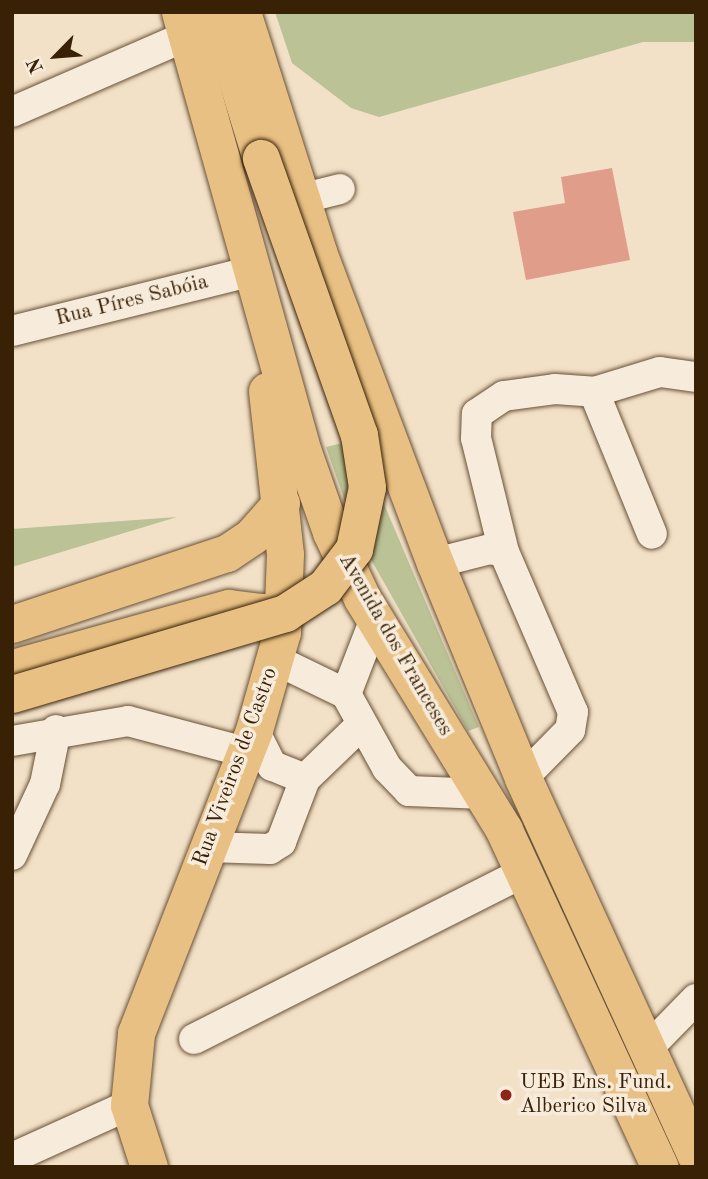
<!DOCTYPE html>
<html>
<head>
<meta charset="utf-8">
<style>
  body { margin:0 }
  #map { position:relative; width:708px; height:1179px; overflow:hidden; background:#f2e0c7; font-family:"Old Standard TT",serif }
  div>[style] { position:absolute }
  .green>* { inset:0; background:#bac296 }
  .building>* { inset:0; background:#df9d8a }
  .roads { filter:drop-shadow(0 0 2px #675136) drop-shadow(0 0 2px #675136) }
  .minor>* { height:30px; margin:-15px; padding:0 15px; transform-origin:15px; border-radius:15px; background:#f7ebdb }
  .major>* { height:37px; margin:-18.5px; padding:0 18.5px; transform-origin:18.5px; border-radius:18.5px; background:#e9c084 }
  .bridges { filter:drop-shadow(0 0 2px #392105) drop-shadow(0 0 2px #392105) }
  .major-bridge>* { height:37px; margin:-18.5px; padding:0 18.5px; transform-origin:18.5px; border-radius:18.5px; background:#e9c084 }
  .dots>* { width:19px; height:19px; translate:-50% -50%; box-sizing:border-box; border:4px solid #f7ebdb; border-radius:50% }
  span { translate:-50% -50%; white-space:nowrap; text-align:center; line-height:1.15; -webkit-text-stroke:7px #f7ebdb; paint-order:stroke }
  .street-label { font-size:21px; color:#392105 }
  .poi-label { font-size:21px; color:#392105 }
  .left { translate:0 -50%; text-align:left }
  .frame { position:absolute; inset:0; border:14px solid #392105; pointer-events:none }
  .north { position:absolute; left:21px; top:21px; width:70px; height:70px; -webkit-text-stroke:5px #f7ebdb; paint-order:stroke; rotate:245deg; font-size:19px; font-weight:700; line-height:28px; text-align:center; color:#392105 }
  .north::after { content:''; display:block; margin:auto; width:24px; height:32px; background:#392105; clip-path:polygon(50% 0,100% 100%,50% 72%,0 100%) }
</style>
</head>
<body>
<div id="map">
  <div class="green">
    <div style="clip-path:polygon(275px 12px,696px 12px,696px 42px,643px 42px,379px 117px,351px 108px,292px 63px)"></div>
    <div style="clip-path:polygon(347px 442px,372px 476px,479px 727px,468px 731px,356px 533px,326px 447px)"></div>
    <div style="clip-path:polygon(177px 517px,12px 567px,12px 529px)"></div>
  </div>
  <div class="building">
    <div style="clip-path:polygon(612px 168px,630px 260px,526px 280px,513px 212px,565px 203px,561px 177px)"></div>
  </div>
  <div class="roads">
    <div class="minor">
      <div style="left:12px;top:112px;width:191px;rotate:-23.5deg"></div>
      <div style="left:300px;top:199px;width:41px;rotate:-14deg"></div>
      <div style="left:12px;top:331px;width:247px;rotate:-14deg"></div>
      <div style="left:594px;top:392px;width:69px;rotate:-16.9deg"></div>
      <div style="left:660px;top:372px;width:36px;rotate:8deg"></div>
      <div style="left:504px;top:552px;width:117px;rotate:-103.8deg"></div>
      <div style="left:476px;top:438px;width:24px;rotate:-88deg"></div>
      <div style="left:477px;top:414px;width:32px;rotate:-34deg"></div>
      <div style="left:504px;top:396px;width:51px;rotate:-7.8deg"></div>
      <div style="left:555px;top:389px;width:39px;rotate:4deg"></div>
      <div style="left:594px;top:392px;width:153px;rotate:67.8deg"></div>
      <div style="left:435px;top:563px;width:57px;rotate:-14.3deg"></div>
      <div style="left:490px;top:549px;width:14px;rotate:12deg"></div>
      <div style="left:504px;top:552px;width:174px;rotate:66.7deg"></div>
      <div style="left:573px;top:712px;width:18px;rotate:99deg"></div>
      <div style="left:570px;top:730px;width:67px;rotate:134.4deg"></div>
      <div style="left:276px;top:660px;width:78px;rotate:25.9deg"></div>
      <div style="left:346px;top:694px;width:85px;rotate:61deg"></div>
      <div style="left:387px;top:768px;width:32px;rotate:46deg"></div>
      <div style="left:409px;top:791px;width:75px;rotate:2.3deg"></div>
      <div style="left:346px;top:694px;width:80px;rotate:-68.9deg"></div>
      <div style="left:12px;top:741px;width:118px;rotate:-9.8deg"></div>
      <div style="left:128px;top:721px;width:121px;rotate:14.8deg"></div>
      <div style="left:305px;top:779px;width:79px;rotate:-44deg"></div>
      <div style="left:207px;top:847px;width:63px;rotate:1.8deg"></div>
      <div style="left:270px;top:849px;width:13px;rotate:-32deg"></div>
      <div style="left:281px;top:842px;width:67px;rotate:-69.1deg"></div>
      <div style="left:305px;top:779px;width:35px;rotate:-158deg"></div>
      <div style="left:272px;top:766px;width:40px;rotate:-116.6deg"></div>
      <div style="left:12px;top:855px;width:78px;rotate:-65.1deg"></div>
      <div style="left:45px;top:784px;width:55px;rotate:-78.5deg"></div>
      <div style="left:194px;top:1039px;width:371px;rotate:-26.8deg"></div>
      <div style="left:647px;top:1049px;width:70px;rotate:-45.6deg"></div>
      <div style="left:12px;top:1158px;width:128px;rotate:-24.4deg"></div>
    </div>
    <div class="major">
      <div style="left:180px;top:12px;width:457px;rotate:74.4deg"></div>
      <div style="left:303px;top:452px;width:85px;rotate:70.7deg"></div>
      <div style="left:331px;top:532px;width:73px;rotate:64.8deg"></div>
      <div style="left:362px;top:598px;width:272px;rotate:58.5deg"></div>
      <div style="left:504px;top:830px;width:371px;rotate:65.2deg"></div>
      <div style="left:216px;top:12px;width:153px;rotate:72.9deg"></div>
      <div style="left:242px;top:12px;width:252px;rotate:72.4deg"></div>
      <div style="left:318px;top:252px;width:332px;rotate:69.4deg"></div>
      <div style="left:435px;top:563px;width:232px;rotate:67.7deg"></div>
      <div style="left:523px;top:778px;width:415px;rotate:65.4deg"></div>
      <div style="left:12px;top:624px;width:226px;rotate:-18.3deg"></div>
      <div style="left:227px;top:553px;width:30px;rotate:-34deg"></div>
      <div style="left:252px;top:536px;width:44px;rotate:-48.7deg"></div>
      <div style="left:12px;top:668px;width:225px;rotate:-15.5deg"></div>
      <div style="left:229px;top:608px;width:33px;rotate:7deg"></div>
      <div style="left:262px;top:612px;width:27px;rotate:45deg"></div>
      <div style="left:149px;top:1167px;width:65px;rotate:-107.9deg"></div>
      <div style="left:129px;top:1105px;width:72px;rotate:-84.4deg"></div>
      <div style="left:136px;top:1033px;width:325px;rotate:-68.7deg"></div>
      <div style="left:254px;top:730px;width:102px;rotate:-74.1deg"></div>
      <div style="left:282px;top:632px;width:78px;rotate:-87.8deg"></div>
      <div style="left:285px;top:554px;width:164px;rotate:-96.3deg"></div>
    </div>
  </div>
  <div class="bridges">
    <div class="major-bridge">
      <div style="left:12px;top:694px;width:285px;rotate:-16.5deg"></div>
      <div style="left:285px;top:613px;width:48px;rotate:-33deg"></div>
      <div style="left:325px;top:587px;width:48px;rotate:-52.7deg"></div>
      <div style="left:354px;top:549px;width:63px;rotate:-78.2deg"></div>
      <div style="left:367px;top:487px;width:53px;rotate:-98.7deg"></div>
      <div style="left:359px;top:435px;width:294px;rotate:-109.5deg"></div>
    </div>
  </div>
  <div class="dots">
    <div style="left:506px;top:1095px;background:#8f2418"></div>
  </div>
  <div class="street-label">
    <span style="left:132px;top:301px;rotate:-14deg">Rua Píres Sabóia</span>
    <span style="left:395px;top:645px;rotate:60deg">Avenida dos Franceses</span>
    <span style="left:236px;top:767px;rotate:-70deg">Rua Viveiros de Castro</span>
  </div>
  <div class="poi-label">
    <span class="left" style="left:520px;top:1095px">UEB Ens. Fund.<br>Alberico Silva</span>
  </div>
  <div class="frame"></div>
  <div class="north">N</div>
</div>
</body>
</html>
